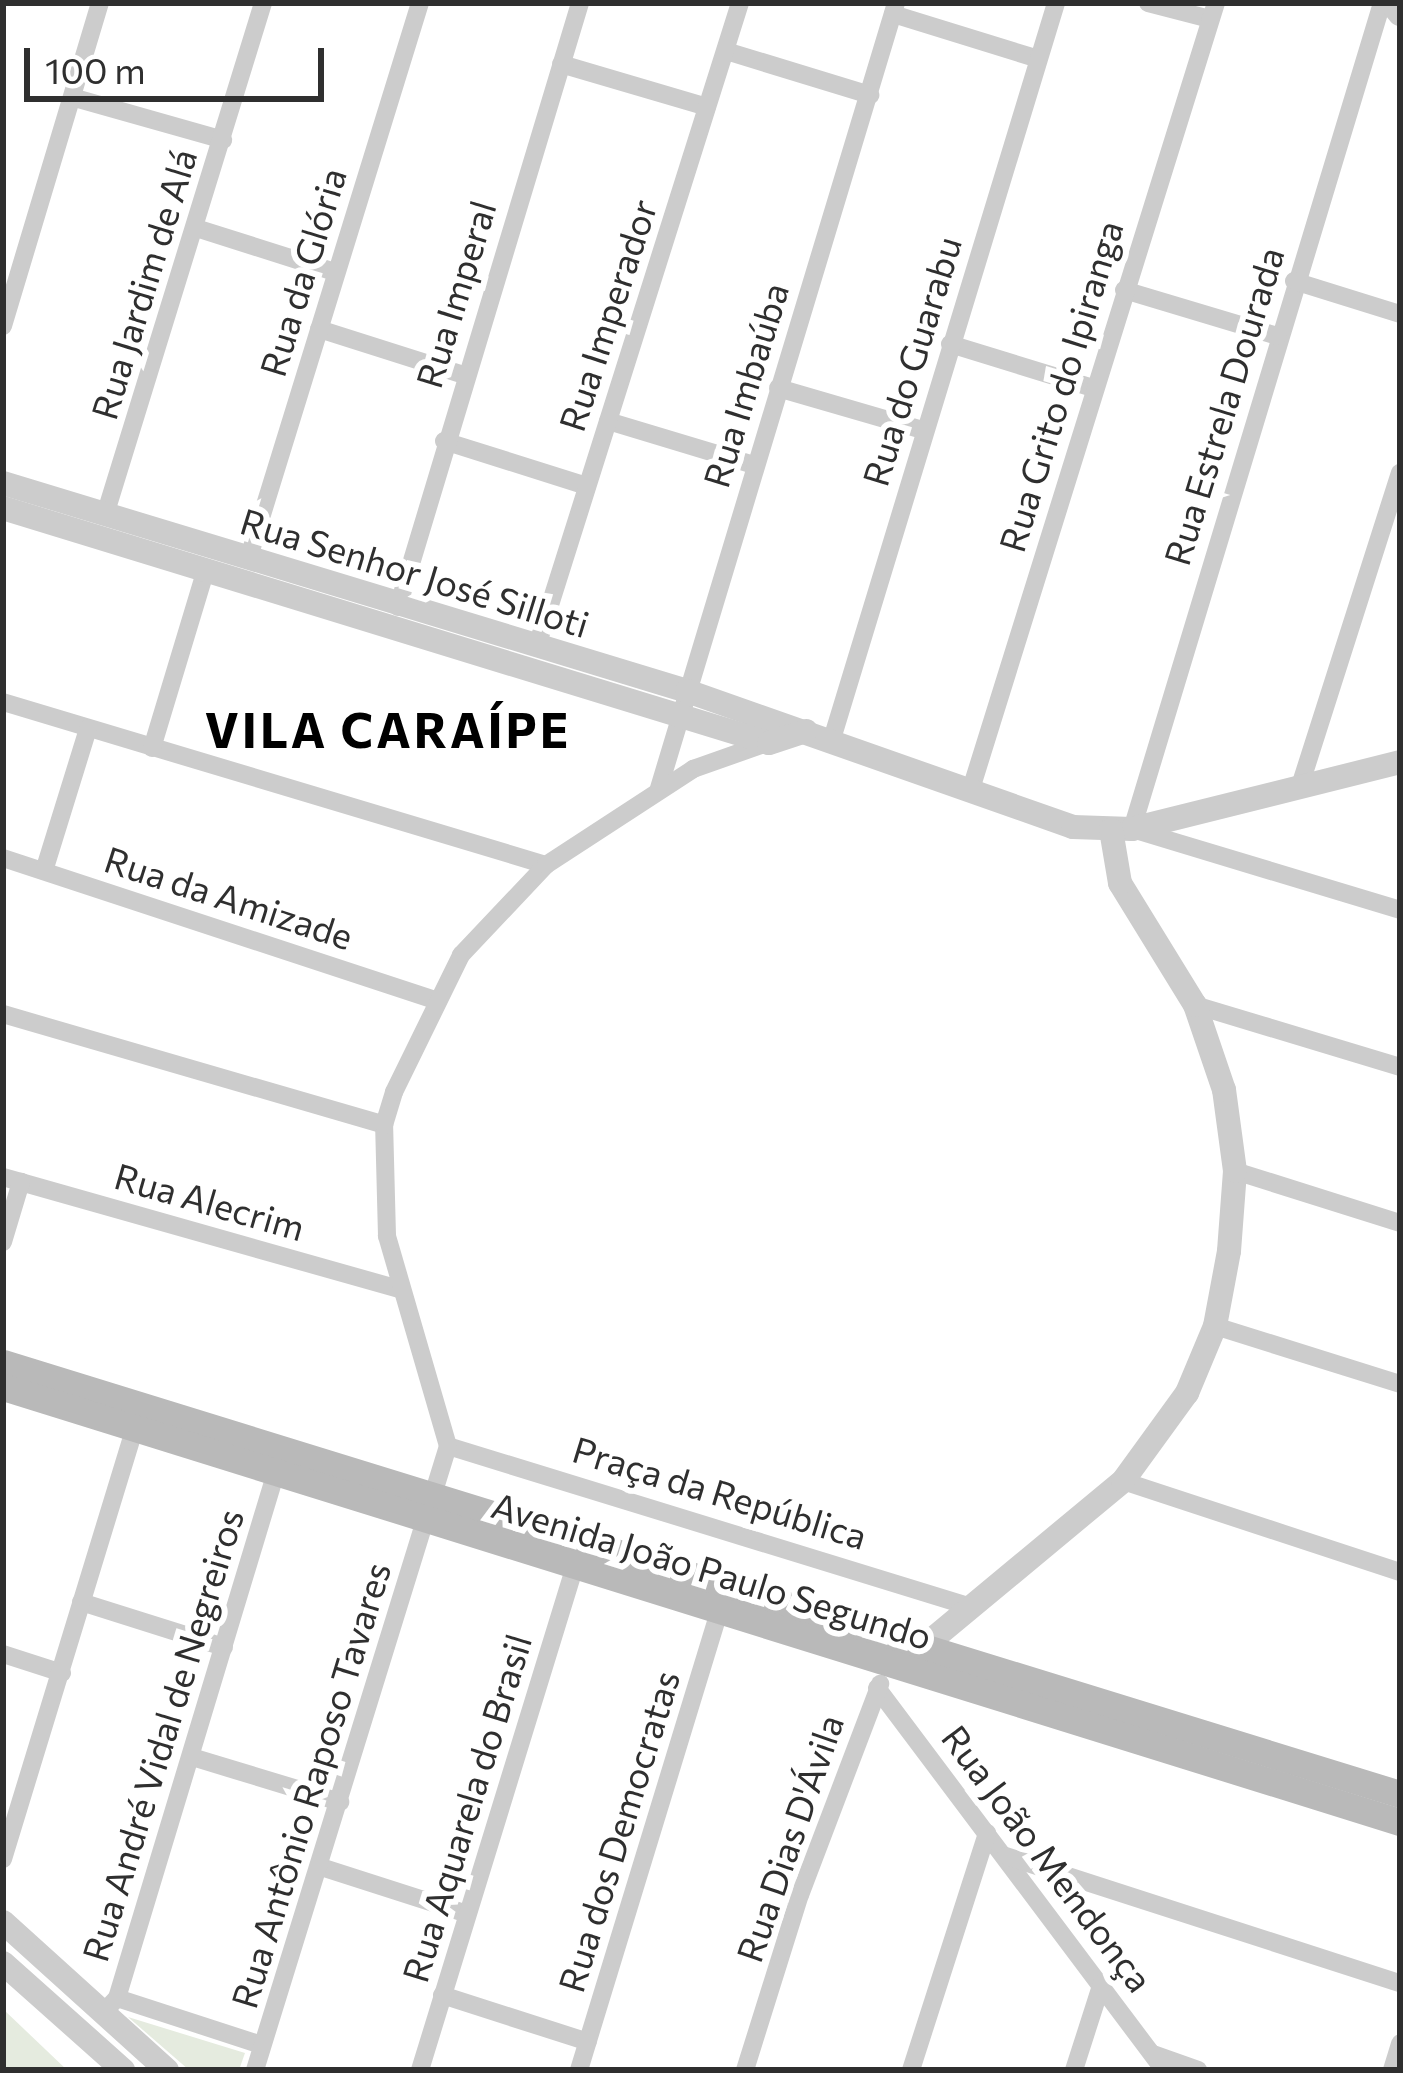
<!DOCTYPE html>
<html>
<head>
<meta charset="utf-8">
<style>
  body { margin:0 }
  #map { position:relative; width:1403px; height:2073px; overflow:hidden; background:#fff; font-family:Commissioner,sans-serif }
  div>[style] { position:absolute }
  .green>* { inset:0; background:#e5ebdf }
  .minor>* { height:18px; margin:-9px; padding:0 9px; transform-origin:9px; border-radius:9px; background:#ccc }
  .tertiary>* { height:24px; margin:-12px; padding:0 12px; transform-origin:12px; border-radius:12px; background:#ccc }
  .secondary>* { height:27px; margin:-13.5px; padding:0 13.5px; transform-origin:13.5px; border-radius:13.5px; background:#b9b9b9 }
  span { translate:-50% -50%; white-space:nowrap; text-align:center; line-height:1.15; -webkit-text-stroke:12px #fff; paint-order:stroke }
  .street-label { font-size:36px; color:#2f2f2f }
  .district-label { font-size:48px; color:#000; font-weight:700; letter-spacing:3px }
  .frame { position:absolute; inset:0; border:6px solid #2f2f2f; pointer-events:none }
  .scale { position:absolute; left:24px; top:48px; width:300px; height:54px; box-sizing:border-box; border:6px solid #2f2f2f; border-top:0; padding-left:15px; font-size:36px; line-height:42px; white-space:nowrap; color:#2f2f2f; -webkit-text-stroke:9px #fff; paint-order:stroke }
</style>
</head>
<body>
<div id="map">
  <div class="green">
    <div style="clip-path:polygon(3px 2009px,67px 2070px,3px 2070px)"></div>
    <div style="clip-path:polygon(128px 2017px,245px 2053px,239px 2070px,189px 2070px)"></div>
  </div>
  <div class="minor">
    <div style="left:1148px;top:3px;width:64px;rotate:14.5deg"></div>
    <div style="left:1382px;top:3px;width:863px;rotate:106.84deg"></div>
    <div style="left:1132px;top:829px;width:280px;rotate:16.8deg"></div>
    <div style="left:893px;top:14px;width:152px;rotate:17.2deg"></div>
    <div style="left:726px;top:51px;width:151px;rotate:17deg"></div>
    <div style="left:561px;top:64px;width:152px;rotate:16.4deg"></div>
    <div style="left:75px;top:98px;width:154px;rotate:15.8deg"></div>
    <div style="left:196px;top:228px;width:146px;rotate:17.6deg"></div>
    <div style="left:1294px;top:281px;width:111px;rotate:17.3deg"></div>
    <div style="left:1124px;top:290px;width:160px;rotate:16.7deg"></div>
    <div style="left:3px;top:326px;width:337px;rotate:-73.3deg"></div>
    <div style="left:319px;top:329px;width:152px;rotate:17.6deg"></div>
    <div style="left:950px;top:344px;width:150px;rotate:17.1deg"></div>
    <div style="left:778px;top:388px;width:151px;rotate:16.2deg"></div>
    <div style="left:608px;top:421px;width:152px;rotate:16.8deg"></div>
    <div style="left:444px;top:441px;width:150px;rotate:17.5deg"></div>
    <div style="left:105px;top:515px;width:536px;rotate:-72.85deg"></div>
    <div style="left:248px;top:560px;width:583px;rotate:-72.84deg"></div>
    <div style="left:398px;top:607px;width:631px;rotate:-73.23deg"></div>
    <div style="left:537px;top:646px;width:674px;rotate:-72.48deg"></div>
    <div style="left:3px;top:702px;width:567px;rotate:16.71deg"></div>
    <div style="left:832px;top:739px;width:769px;rotate:-73.07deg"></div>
    <div style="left:152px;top:748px;width:184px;rotate:-73.2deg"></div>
    <div style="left:659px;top:788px;width:820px;rotate:-73.2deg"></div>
    <div style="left:971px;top:789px;width:823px;rotate:-72.69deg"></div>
    <div style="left:1299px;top:789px;width:332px;rotate:-72.3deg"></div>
    <div style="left:3px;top:858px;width:455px;rotate:18.2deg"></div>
    <div style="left:44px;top:871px;width:149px;rotate:-72.8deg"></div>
    <div style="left:1195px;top:1005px;width:214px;rotate:16.8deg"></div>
    <div style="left:3px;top:1014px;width:397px;rotate:16.2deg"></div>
    <div style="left:1235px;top:1171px;width:173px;rotate:17.5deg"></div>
    <div style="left:3px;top:1177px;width:412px;rotate:15.8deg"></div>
    <div style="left:3px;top:1242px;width:63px;rotate:-73.3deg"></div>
    <div style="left:1215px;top:1326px;width:194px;rotate:17.4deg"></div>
    <div style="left:448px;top:1446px;width:547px;rotate:17.11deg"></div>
    <div style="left:1123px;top:1481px;width:292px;rotate:18.2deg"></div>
    <div style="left:81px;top:1602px;width:150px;rotate:17.5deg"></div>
    <div style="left:3px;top:1654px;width:62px;rotate:17.9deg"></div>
    <div style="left:877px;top:1688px;width:478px;rotate:53.1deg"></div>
    <div style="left:192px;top:1757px;width:155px;rotate:16.9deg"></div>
    <div style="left:1006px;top:1856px;width:414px;rotate:17.9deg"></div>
    <div style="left:3px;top:1859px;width:451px;rotate:-73deg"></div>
    <div style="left:321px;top:1867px;width:153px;rotate:17.8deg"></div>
    <div style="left:442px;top:1995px;width:153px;rotate:17.8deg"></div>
    <div style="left:117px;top:1998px;width:152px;rotate:18deg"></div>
    <div style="left:103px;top:2013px;width:21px;rotate:-47deg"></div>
    <div style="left:117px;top:1998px;width:550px;rotate:-73.18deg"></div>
    <div style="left:1153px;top:2054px;width:48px;rotate:19.6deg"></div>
    <div style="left:255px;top:2070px;width:653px;rotate:-72.81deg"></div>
    <div style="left:448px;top:1446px;width:219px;rotate:-106.2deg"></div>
    <div style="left:387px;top:1236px;width:111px;rotate:-91.5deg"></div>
    <div style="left:384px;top:1125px;width:34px;rotate:-73deg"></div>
    <div style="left:394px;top:1092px;width:153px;rotate:-63.9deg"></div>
    <div style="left:461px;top:955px;width:124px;rotate:-46.6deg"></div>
    <div style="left:546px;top:865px;width:176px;rotate:-33.1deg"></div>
    <div style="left:693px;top:769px;width:78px;rotate:-19.4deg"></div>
    <div style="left:420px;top:2070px;width:527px;rotate:-72.91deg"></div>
    <div style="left:579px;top:2070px;width:480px;rotate:-73deg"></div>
    <div style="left:745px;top:2070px;width:183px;rotate:-72.6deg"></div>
    <div style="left:800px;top:1895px;width:226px;rotate:-69.2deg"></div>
    <div style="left:911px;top:2070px;width:249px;rotate:-72.2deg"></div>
    <div style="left:1074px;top:2070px;width:91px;rotate:-72.2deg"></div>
    <div style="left:1392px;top:2070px;width:28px;rotate:-73deg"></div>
  </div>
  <div class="tertiary">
    <div style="left:1391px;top:3px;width:14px;rotate:51deg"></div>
    <div style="left:3px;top:483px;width:715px;rotate:16.91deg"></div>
    <div style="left:687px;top:691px;width:409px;rotate:19.4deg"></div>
    <div style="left:1073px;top:827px;width:59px;rotate:1.9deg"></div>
    <div style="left:1132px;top:829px;width:276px;rotate:-14deg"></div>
    <div style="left:3px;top:508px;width:801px;rotate:17.06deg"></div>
    <div style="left:769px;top:743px;width:39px;rotate:-18deg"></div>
    <div style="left:923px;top:1647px;width:260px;rotate:-39.7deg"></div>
    <div style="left:1123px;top:1481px;width:109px;rotate:-54deg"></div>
    <div style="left:1187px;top:1393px;width:73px;rotate:-67.3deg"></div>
    <div style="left:1215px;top:1326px;width:76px;rotate:-79.4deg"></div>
    <div style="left:1229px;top:1251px;width:80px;rotate:-85.7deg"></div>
    <div style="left:1235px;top:1171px;width:82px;rotate:-97.7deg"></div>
    <div style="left:1224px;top:1090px;width:90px;rotate:-108.8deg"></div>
    <div style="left:1195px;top:1005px;width:143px;rotate:-121.6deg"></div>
    <div style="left:1120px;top:883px;width:54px;rotate:-99.6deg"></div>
    <div style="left:3px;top:1922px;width:221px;rotate:42.1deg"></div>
    <div style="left:3px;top:1963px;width:161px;rotate:41.7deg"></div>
  </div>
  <div class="secondary">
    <div style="left:3px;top:1363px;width:1462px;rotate:17.15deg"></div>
    <div style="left:3px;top:1387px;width:1463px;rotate:17.3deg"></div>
  </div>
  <div class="street-label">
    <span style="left:302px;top:272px;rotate:-73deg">Rua da Glória</span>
    <span style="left:143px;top:284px;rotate:-73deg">Rua Jardim de Alá</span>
    <span style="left:455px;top:294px;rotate:-73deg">Rua Imperal</span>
    <span style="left:607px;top:315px;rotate:-72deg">Rua Imperador</span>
    <span style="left:911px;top:361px;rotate:-73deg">Rua do Guarabu</span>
    <span style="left:745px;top:385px;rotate:-73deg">Rua Imbaúba</span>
    <span style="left:1060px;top:386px;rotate:-73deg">Rua Grito do Ipiranga</span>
    <span style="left:1223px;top:406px;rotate:-73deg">Rua Estrela Dourada</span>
    <span style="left:415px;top:572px;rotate:17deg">Rua Senhor José Silloti</span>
    <span style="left:229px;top:897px;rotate:18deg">Rua da Amizade</span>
    <span style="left:210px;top:1201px;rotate:16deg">Rua Alecrim</span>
    <span style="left:720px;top:1492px;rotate:17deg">Praça da República</span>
    <span style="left:712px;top:1570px;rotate:17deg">Avenida João Paulo Segundo</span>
    <span style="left:162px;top:1735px;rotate:-73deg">Rua André Vidal de Negreiros</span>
    <span style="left:310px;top:1785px;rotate:-73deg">Rua Antônio Raposo Tavares</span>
    <span style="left:466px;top:1808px;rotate:-73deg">Rua Aquarela do Brasil</span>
    <span style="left:618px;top:1831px;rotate:-73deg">Rua dos Democratas</span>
    <span style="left:789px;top:1838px;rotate:-71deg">Rua Dias D'Ávila</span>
    <span style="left:1048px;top:1858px;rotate:53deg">Rua João Mendonça</span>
  </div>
  <div class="district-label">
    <span style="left:388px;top:729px">VILA CARAÍPE</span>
  </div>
  <div class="frame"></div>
  <div class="scale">100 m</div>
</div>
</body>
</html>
